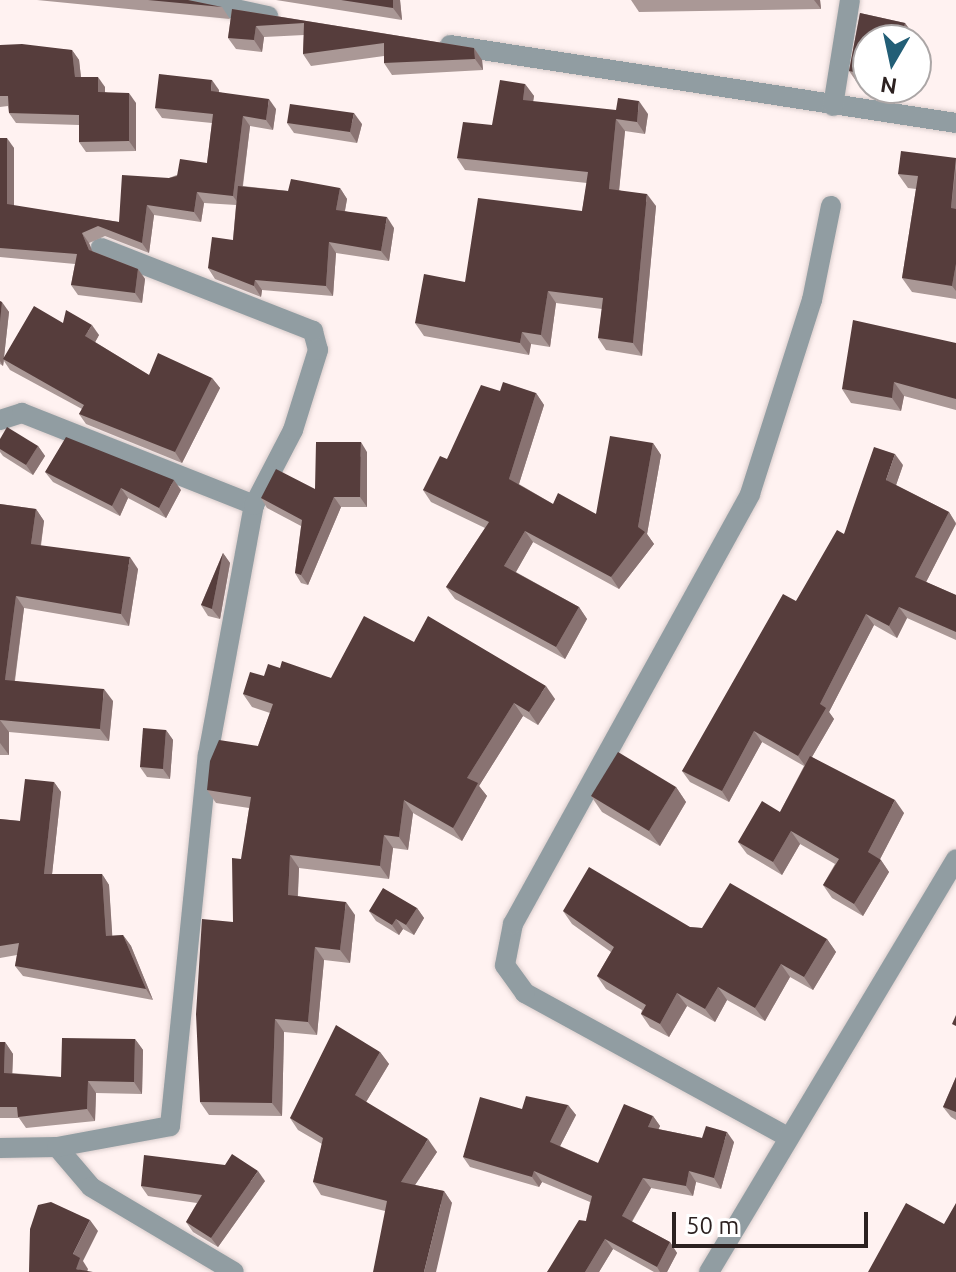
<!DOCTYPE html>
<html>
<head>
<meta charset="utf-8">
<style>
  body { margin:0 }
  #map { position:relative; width:956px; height:1272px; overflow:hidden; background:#fff2f1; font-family:Ubuntu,sans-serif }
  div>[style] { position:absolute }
  .roads { filter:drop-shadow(0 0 2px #d9cccb) drop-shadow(0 0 2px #d9cccb) }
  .minor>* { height:20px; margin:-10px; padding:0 10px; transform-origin:10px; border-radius:10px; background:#919da2 }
  .wall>* { inset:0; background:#aa9896 }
  .shaded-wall>* { inset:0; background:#897372 }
  .building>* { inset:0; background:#563d3c }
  span { translate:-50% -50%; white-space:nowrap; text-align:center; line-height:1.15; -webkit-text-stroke:8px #fff; paint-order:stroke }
  .north { position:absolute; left:852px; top:24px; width:80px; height:80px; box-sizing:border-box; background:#fff; border:2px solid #aba6a6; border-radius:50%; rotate:189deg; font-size:22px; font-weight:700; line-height:32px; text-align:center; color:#2c2120 }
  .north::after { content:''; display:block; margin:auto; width:28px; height:36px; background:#225e76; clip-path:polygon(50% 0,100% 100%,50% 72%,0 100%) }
  .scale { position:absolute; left:672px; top:1212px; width:196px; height:36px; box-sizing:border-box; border:4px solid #2c2120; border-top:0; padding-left:10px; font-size:24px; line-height:28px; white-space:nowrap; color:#2c2120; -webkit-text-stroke:6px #fff; paint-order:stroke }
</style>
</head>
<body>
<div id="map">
  <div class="roads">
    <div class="minor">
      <div style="left:194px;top:0;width:76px;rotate:12.2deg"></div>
      <div style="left:450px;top:45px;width:512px;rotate:8.76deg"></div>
      <div style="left:833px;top:106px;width:107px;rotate:-80.9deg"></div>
      <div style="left:0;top:420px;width:23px;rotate:-18deg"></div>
      <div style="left:22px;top:413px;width:250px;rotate:21.6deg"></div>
      <div style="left:786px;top:1136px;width:298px;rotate:-151.3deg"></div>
      <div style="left:525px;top:993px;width:34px;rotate:-126deg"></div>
      <div style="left:505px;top:965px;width:42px;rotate:-79deg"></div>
      <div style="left:513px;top:924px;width:491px;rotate:-61.1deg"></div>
      <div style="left:750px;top:494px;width:204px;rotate:-72.3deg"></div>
      <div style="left:812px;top:300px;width:96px;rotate:-78.6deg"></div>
      <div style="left:57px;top:1147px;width:52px;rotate:49.6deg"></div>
      <div style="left:91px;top:1187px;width:166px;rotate:30.7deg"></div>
      <div style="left:0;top:1148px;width:57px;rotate:-1deg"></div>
      <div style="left:57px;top:1147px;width:115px;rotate:-10.5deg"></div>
      <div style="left:170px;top:1126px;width:373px;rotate:-84.2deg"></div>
      <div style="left:208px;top:755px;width:254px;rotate:-79.6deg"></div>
      <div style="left:254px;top:505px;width:85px;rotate:-62.5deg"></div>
      <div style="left:293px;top:430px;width:84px;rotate:-72.6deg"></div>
      <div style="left:318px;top:350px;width:20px;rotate:-105deg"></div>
      <div style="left:313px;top:331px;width:228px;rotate:-158.6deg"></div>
      <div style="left:709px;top:1272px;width:481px;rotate:-59.1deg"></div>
    </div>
  </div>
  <div class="wall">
    <div style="clip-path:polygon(37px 0,188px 0,222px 7px,230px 19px)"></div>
    <div style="clip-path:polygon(276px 0,400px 0,402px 20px)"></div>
    <div style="clip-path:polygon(631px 0,820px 0,821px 9px,639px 12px)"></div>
    <div style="clip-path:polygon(232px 9px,474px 48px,482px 60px,483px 70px,392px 75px,384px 63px,384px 56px,311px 66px,303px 54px,304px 35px,264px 37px,262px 52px,236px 49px,228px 38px)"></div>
    <div style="clip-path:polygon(860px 13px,905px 23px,912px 33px,911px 40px,868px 40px,868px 83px,856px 81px,849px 71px)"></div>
    <div style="clip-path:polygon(0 45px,72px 50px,79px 60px,81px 77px,105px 87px,105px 92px,136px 103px,136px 151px,86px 152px,79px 142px,79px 125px,16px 123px,9px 113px,8px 106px,0 107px)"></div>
    <div style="clip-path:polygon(525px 84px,534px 96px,533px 102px,648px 114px,645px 134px,625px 131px,619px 190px,656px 206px,642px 356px,606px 350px,598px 338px,602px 309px,556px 303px,550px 347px,531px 344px,529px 355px,424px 336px,415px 323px,465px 282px,582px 211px,587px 183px,465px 170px,457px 158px,492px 125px)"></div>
    <div style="clip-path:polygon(219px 90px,219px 92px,276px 109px,273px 130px,250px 126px,243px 186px,288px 191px,340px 188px,347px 199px,345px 211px,394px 228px,389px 261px,336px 253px,333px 296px,262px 290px,261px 297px,215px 279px,208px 268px,233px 240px,236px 205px,204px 203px,201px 222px,154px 215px,149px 253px,105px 236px,89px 243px,92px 251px,138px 269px,145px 279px,142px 303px,78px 295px,71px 285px,75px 264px,0 257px,0 138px,14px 148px,14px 206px,119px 222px,169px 178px,207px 163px,212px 123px,162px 118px,155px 108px)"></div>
    <div style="clip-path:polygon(287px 123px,362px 124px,357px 143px,294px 133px)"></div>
    <div style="clip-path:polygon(956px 158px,956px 299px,912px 292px,902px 278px,916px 189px,908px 188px,898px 174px)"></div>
    <div style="clip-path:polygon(0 301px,9px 312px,4px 357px,63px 323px,99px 335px,95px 342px,149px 375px,212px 378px,220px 388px,182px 463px,86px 424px,79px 414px,82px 409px,10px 370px,4px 361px,3px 366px,0 364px)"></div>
    <div style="clip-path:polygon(956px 343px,956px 410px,904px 396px,901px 411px,851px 403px,842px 389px)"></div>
    <div style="clip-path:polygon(500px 391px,536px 393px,544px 405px,519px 484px,553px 504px,596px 514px,653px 443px,661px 455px,647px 534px,654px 544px,619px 589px,533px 542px,516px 572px,579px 607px,587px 619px,565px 659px,455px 599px,446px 587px,485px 528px,431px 502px,423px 490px)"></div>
    <div style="clip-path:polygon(0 439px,38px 446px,45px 456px,33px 475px,3px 456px,0 452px)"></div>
    <div style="clip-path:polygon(367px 452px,367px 507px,341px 507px,308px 585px,301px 583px,295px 573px,301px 526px,267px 508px,261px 498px,315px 489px)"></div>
    <div style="clip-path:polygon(903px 465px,896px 485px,949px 512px,956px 523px,926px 582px,956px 595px,956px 640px,907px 618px,897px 638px,874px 625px,829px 712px,834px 719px,812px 757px,904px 813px,880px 859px,889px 872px,863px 916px,832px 898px,823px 885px,835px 864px,800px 844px,782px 875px,747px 854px,738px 842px,780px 812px,804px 766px,762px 742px,729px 802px,690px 782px,682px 771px,796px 601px,844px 534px)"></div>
    <div style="clip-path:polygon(45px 472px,181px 490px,166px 518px,128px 498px,120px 516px,53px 482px)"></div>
    <div style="clip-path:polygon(0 504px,36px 509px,44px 521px,41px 546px,138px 569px,129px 626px,24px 608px,15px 681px,113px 701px,109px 741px,9px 732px,9px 755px,0 755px)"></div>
    <div style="clip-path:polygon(223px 553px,230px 563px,220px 619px,208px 616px,201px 605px)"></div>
    <div style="clip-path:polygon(414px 642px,555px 699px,538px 725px,523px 716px,479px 786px,487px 796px,462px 841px,413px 813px,408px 850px,393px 848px,389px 879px,299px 868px,298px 896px,355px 915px,350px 963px,324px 960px,317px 1035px,284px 1032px,282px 1116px,209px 1115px,200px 1102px,233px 922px,249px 808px,216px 803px,207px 790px,258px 746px,270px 713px,252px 707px,243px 694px,264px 676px,280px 668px,331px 678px)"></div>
    <div style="clip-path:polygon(166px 730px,173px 740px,170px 779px,147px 777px,140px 767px)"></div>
    <div style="clip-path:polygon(54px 782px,61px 792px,52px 874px,102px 874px,109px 885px,112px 936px,123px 935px,131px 946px,153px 1000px,23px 976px,15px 966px,17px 955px,0 958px,0 819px,20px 821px)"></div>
    <div style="clip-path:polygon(676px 787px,686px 802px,660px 846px,602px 812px,591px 796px)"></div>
    <div style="clip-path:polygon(417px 908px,424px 918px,414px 935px,403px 929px,399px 935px,376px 921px,369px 911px)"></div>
    <div style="clip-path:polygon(563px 911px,690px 927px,827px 939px,836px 952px,813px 990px,790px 977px,765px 1021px,727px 1000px,715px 1022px,687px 1006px,669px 1037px,650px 1027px,641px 1014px,642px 1010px,606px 989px,597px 976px,611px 952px,572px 924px)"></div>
    <div style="clip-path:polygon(135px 1039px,143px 1050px,142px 1094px,96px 1093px,95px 1121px,26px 1128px,19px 1118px,0 1118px,0 1042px,5px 1042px,13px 1054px,12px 1073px,61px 1077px)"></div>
    <div style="clip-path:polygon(380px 1052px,389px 1064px,366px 1102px,437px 1152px,415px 1185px,444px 1191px,452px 1203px,385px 1211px,321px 1195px,313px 1182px,322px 1144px,298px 1130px,290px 1118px)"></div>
    <div style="clip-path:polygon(956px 1077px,956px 1120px,951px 1117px,943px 1107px)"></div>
    <div style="clip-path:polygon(568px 1105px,576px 1115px,560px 1146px,598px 1163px,653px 1116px,660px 1126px,658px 1129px,702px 1138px,734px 1142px,721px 1189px,696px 1182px,693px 1196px,651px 1188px,632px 1222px,670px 1242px,677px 1253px,667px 1272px,654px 1272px,613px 1249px,599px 1272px,547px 1272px,586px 1221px,590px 1202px,542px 1182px,539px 1187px,470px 1167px,463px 1157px,522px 1109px)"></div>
    <div style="clip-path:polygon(265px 1181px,218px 1247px,193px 1232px,186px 1222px,197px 1203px,148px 1196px,141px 1186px)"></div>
  </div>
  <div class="shaded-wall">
    <div style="clip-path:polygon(393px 0,400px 0,402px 20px,393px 8px)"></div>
    <div style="clip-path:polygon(814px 0,820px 0,821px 9px)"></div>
    <div style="clip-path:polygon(905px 23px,912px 33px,911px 40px,901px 40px)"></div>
    <div style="clip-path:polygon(256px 26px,264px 37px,262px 52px,254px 40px)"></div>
    <div style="clip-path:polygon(474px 48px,482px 60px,483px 70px,475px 59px)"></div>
    <div style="clip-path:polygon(72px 50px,79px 60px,82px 87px,75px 77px)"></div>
    <div style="clip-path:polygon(98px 77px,105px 87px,105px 102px,98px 92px)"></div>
    <div style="clip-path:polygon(212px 80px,219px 90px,218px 101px,211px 91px)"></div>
    <div style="clip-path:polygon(525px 84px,534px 96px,531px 113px,523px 100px)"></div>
    <div style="clip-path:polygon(129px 93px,136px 103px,136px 151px,129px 141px)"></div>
    <div style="clip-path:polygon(269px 99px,276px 109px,273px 130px,266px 120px)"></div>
    <div style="clip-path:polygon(639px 101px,648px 114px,645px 134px,637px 122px)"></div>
    <div style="clip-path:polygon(354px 113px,362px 124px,357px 143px,350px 132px)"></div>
    <div style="clip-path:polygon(243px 116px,250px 126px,240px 206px,233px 196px)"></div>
    <div style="clip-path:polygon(616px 119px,625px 131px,618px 201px,609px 189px)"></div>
    <div style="clip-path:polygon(7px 138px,14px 148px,14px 214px,7px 204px)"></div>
    <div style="clip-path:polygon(956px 166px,956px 216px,951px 208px)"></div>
    <div style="clip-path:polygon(340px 188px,347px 199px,343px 220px,336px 210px)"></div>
    <div style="clip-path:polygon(197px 192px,204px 203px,201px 222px,194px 212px)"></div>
    <div style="clip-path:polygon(647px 194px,656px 206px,642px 356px,633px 343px)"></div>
    <div style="clip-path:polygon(147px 205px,154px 215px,149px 253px,142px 243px)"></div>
    <div style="clip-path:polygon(387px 217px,394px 228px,389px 261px,381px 251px)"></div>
    <div style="clip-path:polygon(82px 233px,89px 243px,96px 260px,89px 250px)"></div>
    <div style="clip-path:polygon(329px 242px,336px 253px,333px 296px,326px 286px)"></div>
    <div style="clip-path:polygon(956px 264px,956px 291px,952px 286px)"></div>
    <div style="clip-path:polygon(138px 269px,145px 279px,142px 303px,135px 293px)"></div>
    <div style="clip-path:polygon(255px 280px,262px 290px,261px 297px,254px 286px)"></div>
    <div style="clip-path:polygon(548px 291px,556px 303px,550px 347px,541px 335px)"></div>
    <div style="clip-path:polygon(2px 302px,9px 312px,3px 366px,0 361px,0 322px)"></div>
    <div style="clip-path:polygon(92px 325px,99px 335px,93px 346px,85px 336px)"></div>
    <div style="clip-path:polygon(522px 332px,531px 344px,529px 355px,520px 343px)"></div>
    <div style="clip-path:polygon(212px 378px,220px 388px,182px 463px,175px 452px)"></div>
    <div style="clip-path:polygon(894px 382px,904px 396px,901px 411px,892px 398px)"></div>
    <div style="clip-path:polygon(536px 393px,544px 405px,517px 490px,509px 479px)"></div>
    <div style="clip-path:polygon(361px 442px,367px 452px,367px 507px,360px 497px)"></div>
    <div style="clip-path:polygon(653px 443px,661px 455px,647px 534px,654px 544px,619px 589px,611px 577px,638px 527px)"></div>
    <div style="clip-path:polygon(38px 446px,45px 456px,33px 475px,26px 465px)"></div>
    <div style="clip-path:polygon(895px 454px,903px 465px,894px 491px,886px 480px)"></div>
    <div style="clip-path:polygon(174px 480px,181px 490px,166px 518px,159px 508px)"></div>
    <div style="clip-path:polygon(121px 488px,128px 498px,120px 516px,112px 506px)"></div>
    <div style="clip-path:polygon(334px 497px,341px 507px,308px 585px,301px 575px)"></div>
    <div style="clip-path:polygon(36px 509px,44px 521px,39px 556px,31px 544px)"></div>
    <div style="clip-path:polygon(949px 512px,956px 524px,923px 588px,915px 577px)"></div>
    <div style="clip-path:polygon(525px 531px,533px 542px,513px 577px,504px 566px)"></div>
    <div style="clip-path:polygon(223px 553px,230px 563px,220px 619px,212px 609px)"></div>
    <div style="clip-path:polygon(130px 557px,138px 569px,129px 626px,121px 614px)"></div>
    <div style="clip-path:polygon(16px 596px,24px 608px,13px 692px,5px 680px)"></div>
    <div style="clip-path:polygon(579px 607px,587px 619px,565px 659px,556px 647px)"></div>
    <div style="clip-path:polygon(899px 607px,907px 618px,897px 638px,889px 626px)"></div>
    <div style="clip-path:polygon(866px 614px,874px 625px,829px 712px,834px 719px,806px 767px,798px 756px,820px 704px)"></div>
    <div style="clip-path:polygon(546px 686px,555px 699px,538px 725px,529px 712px)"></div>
    <div style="clip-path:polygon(104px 689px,113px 701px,109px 741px,100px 729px)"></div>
    <div style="clip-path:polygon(514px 703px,523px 716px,479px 786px,487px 796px,462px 841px,453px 828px,467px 778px)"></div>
    <div style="clip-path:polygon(0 720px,9px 732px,9px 755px,0 743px)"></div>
    <div style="clip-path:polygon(166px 730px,173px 740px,170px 779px,163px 769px)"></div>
    <div style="clip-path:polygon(754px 731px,762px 742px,729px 802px,722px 791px)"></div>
    <div style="clip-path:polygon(54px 782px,61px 792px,51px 884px,44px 874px)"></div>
    <div style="clip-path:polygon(676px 787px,686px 802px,660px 846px,649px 831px)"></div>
    <div style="clip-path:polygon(404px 800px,413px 813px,408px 850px,399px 837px)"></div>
    <div style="clip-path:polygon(895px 800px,904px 813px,877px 865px,868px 852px)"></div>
    <div style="clip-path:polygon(791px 831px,800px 844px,782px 875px,773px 862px)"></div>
    <div style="clip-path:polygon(384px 835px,393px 848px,389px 879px,380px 866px)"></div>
    <div style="clip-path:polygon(290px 855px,299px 868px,297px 908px,288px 895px)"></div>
    <div style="clip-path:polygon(881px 860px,889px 872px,863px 916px,854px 904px)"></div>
    <div style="clip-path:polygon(102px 874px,109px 885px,113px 946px,106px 936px)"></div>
    <div style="clip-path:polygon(346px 902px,355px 915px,350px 963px,340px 950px)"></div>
    <div style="clip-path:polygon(417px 908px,424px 918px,414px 935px,406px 925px)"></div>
    <div style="clip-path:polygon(396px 919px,403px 929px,399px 935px,392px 925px)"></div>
    <div style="clip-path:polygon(123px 935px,131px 946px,153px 1000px,146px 989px)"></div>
    <div style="clip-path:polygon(827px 939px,836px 952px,813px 990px,804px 977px)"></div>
    <div style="clip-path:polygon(315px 947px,324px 960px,317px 1035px,308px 1022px)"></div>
    <div style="clip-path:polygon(781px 964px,790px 977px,765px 1021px,755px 1008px)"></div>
    <div style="clip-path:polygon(718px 987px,727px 1000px,715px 1022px,705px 1009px)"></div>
    <div style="clip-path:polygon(677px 993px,687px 1006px,669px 1037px,660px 1024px)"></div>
    <div style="clip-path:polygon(275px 1019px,284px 1032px,282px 1116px,272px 1103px)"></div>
    <div style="clip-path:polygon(135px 1039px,143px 1050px,142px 1094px,134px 1082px)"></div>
    <div style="clip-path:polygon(5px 1042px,13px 1054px,12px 1084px,4px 1073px)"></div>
    <div style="clip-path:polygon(380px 1052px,389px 1064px,363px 1107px,355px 1095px)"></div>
    <div style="clip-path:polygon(88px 1081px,96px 1093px,95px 1121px,87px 1109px)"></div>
    <div style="clip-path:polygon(568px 1105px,576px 1115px,557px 1152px,550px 1142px)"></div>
    <div style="clip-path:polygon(653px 1116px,660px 1126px,655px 1137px,648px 1127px)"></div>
    <div style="clip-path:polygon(727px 1132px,734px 1142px,721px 1189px,714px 1178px)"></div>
    <div style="clip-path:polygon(428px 1139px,437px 1152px,409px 1194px,401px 1182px)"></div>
    <div style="clip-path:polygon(258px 1171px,265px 1181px,218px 1247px,211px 1238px)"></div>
    <div style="clip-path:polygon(534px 1171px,542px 1182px,539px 1187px,532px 1177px)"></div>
    <div style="clip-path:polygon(689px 1171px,696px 1182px,693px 1196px,686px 1186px)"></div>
    <div style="clip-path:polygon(643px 1178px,651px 1188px,629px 1226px,622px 1216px)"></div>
    <div style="clip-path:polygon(444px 1191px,452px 1203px,436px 1272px,424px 1272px)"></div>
    <div style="clip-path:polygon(90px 1220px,98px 1231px,83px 1261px,88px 1269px,87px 1272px,76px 1269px,73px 1254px)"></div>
    <div style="clip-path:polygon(605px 1239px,613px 1249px,599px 1272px,585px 1272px)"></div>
    <div style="clip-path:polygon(670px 1242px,677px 1253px,667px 1272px,660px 1272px,657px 1267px)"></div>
  </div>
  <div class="building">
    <div style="clip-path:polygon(148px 0,188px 0,222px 7px)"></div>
    <div style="clip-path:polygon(341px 0,393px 0,393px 8px)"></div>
    <div style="clip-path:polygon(232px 9px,474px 48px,475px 59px,384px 63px,384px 43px,303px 54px,304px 23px,256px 26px,254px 40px,228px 38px)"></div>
    <div style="clip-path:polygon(860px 13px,905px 23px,901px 40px,868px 40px,868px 75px,849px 71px)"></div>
    <div style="clip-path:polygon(22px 44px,72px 50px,75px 77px,98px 77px,98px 92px,129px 93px,129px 141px,79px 142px,79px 115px,9px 113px,8px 96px,0 96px,0 45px)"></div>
    <div style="clip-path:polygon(159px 74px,212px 80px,211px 91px,269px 99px,266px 120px,243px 116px,233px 196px,197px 192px,194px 212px,147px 205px,142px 243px,98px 226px,82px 233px,89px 250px,138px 269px,135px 293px,71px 285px,77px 254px,0 248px,0 138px,7px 138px,7px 204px,119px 222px,122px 175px,169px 178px,177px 176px,180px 159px,207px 163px,213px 114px,155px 108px)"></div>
    <div style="clip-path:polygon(500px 80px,525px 84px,523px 100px,616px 110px,618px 98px,639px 101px,637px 122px,616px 119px,609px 189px,647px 194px,633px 343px,598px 338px,603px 298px,548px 291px,541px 335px,522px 332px,520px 343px,415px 323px,424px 274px,465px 282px,478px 198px,582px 211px,588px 172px,457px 158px,463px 122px,492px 125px)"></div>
    <div style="clip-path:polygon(290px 104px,354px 113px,350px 132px,287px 123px)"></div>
    <div style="clip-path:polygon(901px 151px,956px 158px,951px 208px,956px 209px,956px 264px,952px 286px,902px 278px,918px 176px,898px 174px)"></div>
    <div style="clip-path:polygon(291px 179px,340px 188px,336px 210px,387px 217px,381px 251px,329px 242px,326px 286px,255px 280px,254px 286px,208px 268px,212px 237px,233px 240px,238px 186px,288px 191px)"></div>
    <div style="clip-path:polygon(0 301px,2px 302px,0 322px)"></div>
    <div style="clip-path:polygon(34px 306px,63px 323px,66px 310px,92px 325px,85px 336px,149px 375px,158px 353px,212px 378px,175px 452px,79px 414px,84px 405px,3px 359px)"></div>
    <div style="clip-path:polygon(853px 320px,956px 343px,956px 399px,894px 382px,892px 398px,842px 389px)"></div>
    <div style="clip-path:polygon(503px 382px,536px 393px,509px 479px,553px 504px,558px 493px,596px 514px,610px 436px,653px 443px,638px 527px,645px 532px,611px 577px,525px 531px,504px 566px,579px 607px,556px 647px,446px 587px,489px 522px,423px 490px,440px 456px,447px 459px,481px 385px,500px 391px)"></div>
    <div style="clip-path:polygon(7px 427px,38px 446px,26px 465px,0 449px,0 439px)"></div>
    <div style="clip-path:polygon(66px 437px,174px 480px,159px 508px,121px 488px,112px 506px,45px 472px)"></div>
    <div style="clip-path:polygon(316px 442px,361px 442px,360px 497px,334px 497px,301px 575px,295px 573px,302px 520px,261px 498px,276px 469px,315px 489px)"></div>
    <div style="clip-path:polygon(874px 447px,895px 454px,886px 480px,949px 512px,915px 577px,956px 595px,956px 632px,899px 607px,889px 626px,866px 614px,820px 704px,826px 708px,798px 756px,754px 731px,722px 791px,682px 771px,783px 594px,796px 601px,837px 530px,844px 534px)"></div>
    <div style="clip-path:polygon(0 504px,36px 509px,31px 544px,130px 557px,121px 614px,16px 596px,5px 680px,104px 689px,100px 729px,0 720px,0 743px)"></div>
    <div style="clip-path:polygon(223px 553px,212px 609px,201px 605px)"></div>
    <div style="clip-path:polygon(364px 616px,414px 642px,428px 616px,546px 686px,529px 712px,514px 703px,467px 778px,478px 783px,453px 828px,404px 800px,399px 837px,384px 835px,380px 866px,290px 855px,288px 895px,346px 902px,340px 950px,315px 947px,308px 1022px,275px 1019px,272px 1103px,200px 1102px,196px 1014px,202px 919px,233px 922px,232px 858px,241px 859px,251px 797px,207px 790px,210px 761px,219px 740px,258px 746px,273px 704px,243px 694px,250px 672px,264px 676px,268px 664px,280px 668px,282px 661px,331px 678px)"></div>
    <div style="clip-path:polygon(143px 728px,166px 730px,163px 769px,140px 767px)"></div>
    <div style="clip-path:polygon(618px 752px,676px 787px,649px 831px,591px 796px)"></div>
    <div style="clip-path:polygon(810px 756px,895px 800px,868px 852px,881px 860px,854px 904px,823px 885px,839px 859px,791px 831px,773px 862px,738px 842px,762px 801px,780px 812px)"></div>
    <div style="clip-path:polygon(25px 779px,54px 782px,44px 874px,102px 874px,106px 936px,123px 935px,146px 989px,15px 966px,19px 943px,0 946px,0 819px,20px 821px)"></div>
    <div style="clip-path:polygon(589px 867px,690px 927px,702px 928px,730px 883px,827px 939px,804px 977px,781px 964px,755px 1008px,718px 987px,705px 1009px,677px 993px,660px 1024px,641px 1014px,646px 1005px,597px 976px,614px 947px,563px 911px)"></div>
    <div style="clip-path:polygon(383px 888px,417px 908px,406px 925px,396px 919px,392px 925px,369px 911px)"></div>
    <div style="clip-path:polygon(956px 1015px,956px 1026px,952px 1024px)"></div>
    <div style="clip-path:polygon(336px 1025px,380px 1052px,355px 1095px,428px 1139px,401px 1182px,444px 1191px,424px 1272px,373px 1272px,387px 1201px,313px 1182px,323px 1138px,290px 1118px)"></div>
    <div style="clip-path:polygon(62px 1038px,135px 1039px,134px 1082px,88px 1081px,87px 1109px,18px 1117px,17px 1107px,0 1107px,0 1042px,5px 1042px,4px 1073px,61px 1077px)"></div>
    <div style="clip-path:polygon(956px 1077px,956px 1112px,943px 1107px)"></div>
    <div style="clip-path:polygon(526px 1096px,568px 1105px,550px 1142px,598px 1163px,624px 1104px,653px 1116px,648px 1127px,702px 1138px,706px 1126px,727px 1132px,714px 1178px,689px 1171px,686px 1186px,643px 1178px,622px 1216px,670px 1242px,657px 1267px,605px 1239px,585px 1272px,547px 1272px,579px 1220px,586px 1221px,592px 1196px,534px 1171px,532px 1177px,463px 1157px,480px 1097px,522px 1109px)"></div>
    <div style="clip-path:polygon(232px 1154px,258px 1171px,211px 1238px,186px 1222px,202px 1195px,141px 1186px,144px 1155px,225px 1165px)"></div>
    <div style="clip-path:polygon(51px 1202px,90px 1220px,73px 1254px,80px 1258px,76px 1269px,93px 1272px,29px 1272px,30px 1229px,38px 1205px)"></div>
    <div style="clip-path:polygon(906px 1203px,944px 1224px,956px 1203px,956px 1272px,868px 1272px)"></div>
  </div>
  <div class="north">N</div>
  <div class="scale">50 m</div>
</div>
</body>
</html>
